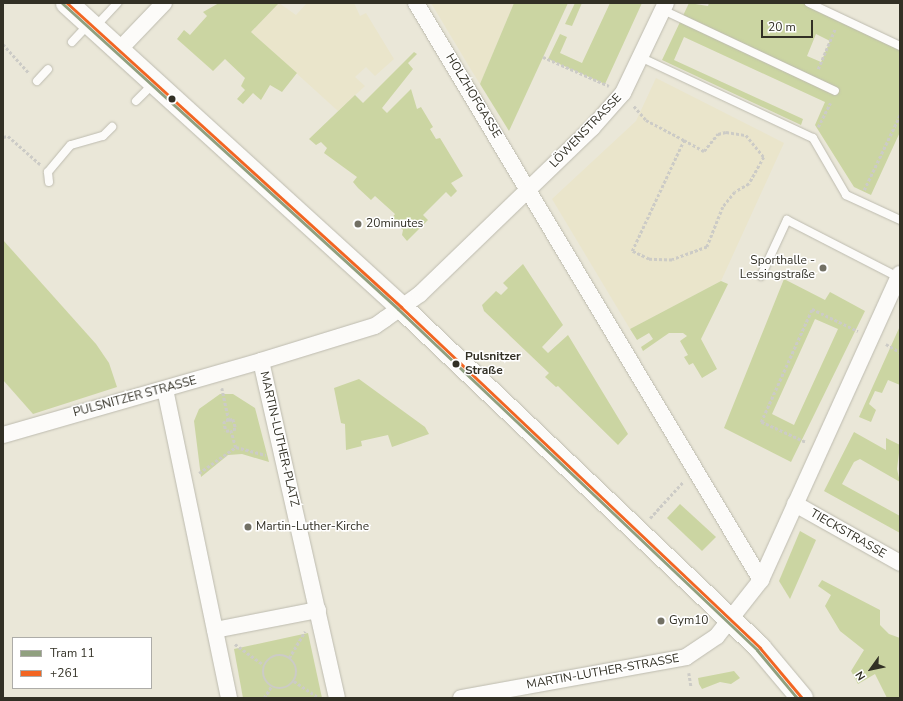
<!DOCTYPE html>
<html>
<head>
<meta charset="utf-8">
<style>
  body { margin:0 }
  #map { position:relative; width:903px; height:701px; overflow:hidden; background:#eae7d8; font-family:"Nunito Sans",sans-serif }
  div>[style] { position:absolute }
  .built>* { inset:0; background:#eae5cb }
  .green>* { inset:0; background:#cbd5a2 }
  .path>* { height:2.5px; margin-top:-1.25px; transform-origin:0; background:repeating-linear-gradient(90deg,#cccbc6 0 3px,transparent 0 5px) }
  .path>.ring { margin:-1.25px; padding:0; box-sizing:content-box; background:none; border:2.5px solid #cccbc6; border-radius:50% }
  .roads { filter:drop-shadow(0 0 1px #bdbbaf) drop-shadow(0 0 1px #bdbbaf) }
  .service>* { height:8px; margin:-4px; padding:0 4px; transform-origin:4px; border-radius:4px; background:#fcfbf9 }
  .minor>* { height:16px; margin:-8px; padding:0 8px; transform-origin:8px; border-radius:8px; background:#fcfbf9 }
  .primary>* { height:22px; margin:-11px; padding:0 11px; transform-origin:11px; border-radius:11px; background:#fcfbf9 }
  .bus-1>* { height:3px; margin:-1.5px; padding:0 1.5px; transform-origin:1.5px; border-radius:1.5px; background:#f26522 }
  .tram-1>* { height:3px; margin:-1.5px; padding:0 1.5px; transform-origin:1.5px; border-radius:1.5px; background:#90a07f }
  .dots>* { width:11px; height:11px; translate:-50% -50%; box-sizing:border-box; border:2px solid #fff; border-radius:50% }
  span { translate:-50% -50%; white-space:nowrap; text-align:center; line-height:1.15; -webkit-text-stroke:3px #fff; paint-order:stroke }
  .street-label { font-size:12px; color:#323025 }
  .poi-label { font-size:12px; color:#323025 }
  .left { translate:0 -50%; text-align:left }
  .right { translate:-100% -50%; text-align:right }
  .stop-label { font-size:12px; color:#323025; font-weight:700 }
  .frame { position:absolute; inset:0; border:4px solid #323025; pointer-events:none }
  .legend { position:absolute; left:12px; top:637px; width:140px; height:52px; box-sizing:border-box; background:#fff; border:1px solid #adaca8; margin:0; padding:5px 7px; list-style:none; font-size:12px; color:#323025 }
  .legend li { display:flex; align-items:center; gap:8px; height:20px }
  .legend b { width:20px; border:1px solid #adaca8 }
  .north { position:absolute; left:851px; top:649px; width:40px; height:40px; -webkit-text-stroke:3px #fff; paint-order:stroke; rotate:237deg; font-size:11px; font-weight:700; line-height:16px; text-align:center; color:#323025 }
  .north::after { content:''; display:block; margin:auto; width:14px; height:18px; background:#323025; clip-path:polygon(50% 0,100% 100%,50% 72%,0 100%) }
  .scale { position:absolute; left:761px; top:20px; width:52px; height:18px; box-sizing:border-box; border:2px solid #323025; border-top:0; padding-left:5px; font-size:12px; line-height:14px; white-space:nowrap; color:#323025; -webkit-text-stroke:3px #fff; paint-order:stroke }
</style>
</head>
<body>
<div id="map">
  <div class="built">
    <div style="clip-path:polygon(279px 3px,296px 15px,307px 3px,354px 3px,360px 16px,366px 13px,394px 59px,375px 76px,366px 67px,355px 77px,365px 86px,338px 111px,251px 32px)"></div>
    <div style="clip-path:polygon(431px 3px,514px 3px,480px 84px,470px 68px)"></div>
    <div style="clip-path:polygon(656px 78px,784px 143px,721px 281px,630px 329px,552px 199px,636px 121px)"></div>
  </div>
  <div class="green">
    <div style="clip-path:polygon(219px 3px,279px 3px,251px 32px,297px 73px,282px 92px,270px 85px,261px 100px,253px 93px,243px 104px,237px 99px,245px 90px,241px 86px,245px 78px,225px 59px,213px 71px,177px 39px,184px 30px,190px 35px,207px 16px,203px 12px)"></div>
    <div style="clip-path:polygon(514px 3px,568px 3px,509px 131px,480px 84px)"></div>
    <div style="clip-path:polygon(575px 3px,582px 3px,572px 26px,565px 24px)"></div>
    <div style="clip-path:polygon(610px 3px,642px 3px,605px 84px,548px 59px,560px 34px,567px 37px,560px 53px,582px 63px)"></div>
    <div style="clip-path:polygon(evenodd,689px 3px,708px 6px,709px 3px,809px 3px,900px 46px,900px 132px,871px 195px,854px 187px,815px 125px,825px 102px,684px 37px,674px 60px,803px 119px,801px 125px,662px 60px,689px 3px,816px 34px,830px 41px,821px 62px,807px 56px,816px 34px)"></div>
    <div style="clip-path:polygon(414px 52px,417px 54px,408px 63px,413px 69px,382px 108px,387px 113px,411px 89px,417px 109px,421px 107px,433px 127px,430px 129px,436px 139px,440px 138px,463px 176px,451px 183px,457px 191px,451px 197px,446px 192px,423px 215px,428px 220px,407px 241px,402px 235px,403px 230px,392px 218px,395px 214px,375px 196px,371px 200px,358px 188px,353px 182px,357px 177px,324px 153px,327px 148px,321px 142px,316px 145px,309px 139px,355px 95px,363px 103px)"></div>
    <div style="clip-path:polygon(3px 240px,96px 344px,109px 363px,117px 387px,33px 414px,3px 380px)"></div>
    <div style="clip-path:polygon(523px 264px,563px 325px,542px 347px,548px 353px,568px 335px,628px 434px,618px 445px,558px 386px,556px 387px,545px 377px,549px 373px,484px 311px,482px 305px,496px 291px,501px 295px,508px 288px,503px 283px)"></div>
    <div style="clip-path:polygon(evenodd,784px 279px,825px 300px,830px 292px,865px 311px,791px 462px,724px 428px,784px 279px,815px 319px,838px 329px,794px 425px,772px 414px,815px 319px)"></div>
    <div style="clip-path:polygon(721px 281px,728px 284px,701px 339px,717px 369px,702px 378px,693px 363px,689px 365px,684px 357px,688px 355px,680px 341px,687px 336px,683px 333px,669px 333px,643px 351px,641px 347px,653px 339px,649px 333px,637px 340px,630px 329px)"></div>
    <div style="clip-path:polygon(900px 326px,900px 385px,888px 380px,882px 393px,875px 391px,869px 404px,876px 410px,871px 422px,859px 417px)"></div>
    <div style="clip-path:polygon(359px 379px,425px 427px,429px 434px,392px 447px,388px 435px,361px 441px,362px 446px,346px 450px,345px 424px,341px 423px,334px 388px)"></div>
    <div style="clip-path:polygon(220px 394px,233px 394px,255px 408px,269px 462px,242px 454px,228px 455px,201px 477px,194px 421px,199px 409px)"></div>
    <div style="clip-path:polygon(854px 432px,886px 450px,886px 438px,900px 445px,897px 469px,900px 482px,860px 459px,854px 462px,842px 484px,900px 516px,900px 533px,824px 491px)"></div>
    <div style="clip-path:polygon(680px 504px,716px 537px,702px 551px,667px 518px)"></div>
    <div style="clip-path:polygon(800px 531px,816px 540px,790px 599px,779px 581px)"></div>
    <div style="clip-path:polygon(822px 580px,880px 610px,880px 625px,889px 634px,900px 638px,900px 698px,887px 698px,875px 674px,858px 684px,851px 671px,864px 650px,840px 631px,825px 606px,831px 595px,818px 586px)"></div>
    <div style="clip-path:polygon(308px 633px,322px 698px,243px 698px,234px 649px)"></div>
    <div style="clip-path:polygon(734px 671px,740px 678px,731px 684px,720px 682px,702px 689px,699px 684px,698px 678px)"></div>
  </div>
  <div class="path">
    <div style="left:3px;top:44px;width:39px;rotate:48deg"></div>
    <div style="left:543px;top:57px;width:72px;rotate:23.7deg"></div>
    <div style="left:818px;top:69px;width:43px;rotate:-67deg"></div>
    <div style="left:634px;top:106px;width:18px;rotate:49deg"></div>
    <div style="left:646px;top:120px;width:43px;rotate:27.8deg"></div>
    <div style="left:684px;top:140px;width:23px;rotate:29deg"></div>
    <div style="left:704px;top:151px;width:22px;rotate:-51deg"></div>
    <div style="left:718px;top:134px;width:8px;rotate:-14deg"></div>
    <div style="left:726px;top:132px;width:20px;rotate:9deg"></div>
    <div style="left:746px;top:135px;width:28px;rotate:51deg"></div>
    <div style="left:764px;top:157px;width:31px;rotate:119deg"></div>
    <div style="left:749px;top:184px;width:16px;rotate:150deg"></div>
    <div style="left:735px;top:192px;width:19px;rotate:129deg"></div>
    <div style="left:723px;top:207px;width:43px;rotate:111.8deg"></div>
    <div style="left:707px;top:247px;width:37px;rotate:160deg"></div>
    <div style="left:672px;top:260px;width:23px;rotate:-178deg"></div>
    <div style="left:649px;top:259px;width:19px;rotate:-155deg"></div>
    <div style="left:632px;top:251px;width:123px;rotate:-64.9deg"></div>
    <div style="left:818px;top:127px;width:27px;rotate:-63deg"></div>
    <div style="left:3px;top:137px;width:5px;rotate:-11deg"></div>
    <div style="left:8px;top:136px;width:43px;rotate:41.2deg"></div>
    <div style="left:864px;top:190px;width:83px;rotate:-64.4deg"></div>
    <div style="left:886px;top:344px;width:16px;rotate:30deg"></div>
    <div style="left:222px;top:388px;width:33px;rotate:78deg"></div>
    <div style="left:229px;top:420px;width:5px;rotate:169deg"></div>
    <div style="left:224px;top:421px;width:10px;rotate:79deg"></div>
    <div style="left:226px;top:431px;width:5px;rotate:-11deg"></div>
    <div style="left:231px;top:430px;width:18px;rotate:74deg"></div>
    <div style="left:229px;top:420px;width:4px;rotate:-14deg"></div>
    <div style="left:233px;top:419px;width:10px;rotate:73deg"></div>
    <div style="left:236px;top:429px;width:5px;rotate:169deg"></div>
    <div style="left:805px;top:442px;width:48px;rotate:-155.6deg"></div>
    <div style="left:761px;top:422px;width:124px;rotate:-65.7deg"></div>
    <div style="left:812px;top:309px;width:51px;rotate:25.6deg"></div>
    <div style="left:199px;top:473px;width:45px;rotate:-35.1deg"></div>
    <div style="left:236px;top:447px;width:31px;rotate:15deg"></div>
    <div style="left:650px;top:518px;width:49px;rotate:-47.5deg"></div>
    <div style="left:235px;top:644px;width:36px;rotate:36deg"></div>
    <div class="ring" style="left:263px;top:655px;width:31.5px;height:31.5px"></div>
    <div style="left:289px;top:658px;width:31px;rotate:-59deg"></div>
    <div style="left:689px;top:673px;width:13px;rotate:81deg"></div>
    <div style="left:294px;top:681px;width:30px;rotate:34deg"></div>
    <div style="left:264px;top:698px;width:13px;rotate:-58deg"></div>
  </div>
  <div class="roads">
    <div class="service">
      <div style="left:809px;top:3px;width:101px;rotate:25.3deg"></div>
      <div style="left:663px;top:10px;width:190px;rotate:25.2deg"></div>
      <div style="left:95px;top:27px;width:33px;rotate:-47deg"></div>
      <div style="left:72px;top:42px;width:25px;rotate:-47deg"></div>
      <div style="left:640px;top:57px;width:191px;rotate:25.1deg"></div>
      <div style="left:813px;top:138px;width:66px;rotate:59.9deg"></div>
      <div style="left:846px;top:195px;width:60px;rotate:24.8deg"></div>
      <div style="left:37px;top:81px;width:16px;rotate:-47deg"></div>
      <div style="left:136px;top:101px;width:25px;rotate:-45deg"></div>
      <div style="left:49px;top:182px;width:10px;rotate:-96deg"></div>
      <div style="left:48px;top:172px;width:35px;rotate:-50deg"></div>
      <div style="left:71px;top:145px;width:33px;rotate:-16deg"></div>
      <div style="left:103px;top:136px;width:13px;rotate:-45deg"></div>
      <div style="left:761px;top:276px;width:62px;rotate:-65.1deg"></div>
      <div style="left:787px;top:220px;width:125px;rotate:27.2deg"></div>
    </div>
    <div class="minor">
      <div style="left:416px;top:3px;width:672px;rotate:59.12deg"></div>
      <div style="left:119px;top:50px;width:65px;rotate:-46.2deg"></div>
      <div style="left:261px;top:361px;width:345px;rotate:77.3deg"></div>
      <div style="left:165px;top:389px;width:316px;rotate:78.3deg"></div>
      <div style="left:3px;top:435px;width:268px;rotate:-16deg"></div>
      <div style="left:261px;top:361px;width:119px;rotate:-17.1deg"></div>
      <div style="left:375px;top:326px;width:12px;rotate:-35deg"></div>
      <div style="left:385px;top:319px;width:43px;rotate:-35.5deg"></div>
      <div style="left:420px;top:294px;width:239px;rotate:-44deg"></div>
      <div style="left:592px;top:128px;width:47px;rotate:-48.5deg"></div>
      <div style="left:623px;top:93px;width:100px;rotate:-64.5deg"></div>
      <div style="left:795px;top:504px;width:120px;rotate:29.3deg"></div>
      <div style="left:215px;top:630px;width:105px;rotate:-11deg"></div>
      <div style="left:461px;top:698px;width:229px;rotate:-10.3deg"></div>
      <div style="left:686px;top:657px;width:37px;rotate:-34deg"></div>
      <div style="left:717px;top:636px;width:71px;rotate:-51.8deg"></div>
      <div style="left:761px;top:580px;width:336px;rotate:-65.6deg"></div>
    </div>
    <div class="primary">
      <div style="left:67px;top:3px;width:452px;rotate:42.3deg"></div>
      <div style="left:401px;top:307px;width:495px;rotate:43.5deg"></div>
      <div style="left:760px;top:648px;width:65px;rotate:50deg"></div>
    </div>
  </div>
  <div class="bus-1">
    <div style="left:67px;top:3px;width:452px;rotate:42.3deg"></div>
    <div style="left:401px;top:307px;width:495px;rotate:43.5deg"></div>
    <div style="left:760px;top:648px;width:65px;rotate:50deg"></div>
  </div>
  <div class="tram-1">
    <div style="left:62px;top:3px;width:454px;rotate:42.3deg"></div>
    <div style="left:398px;top:309px;width:495px;rotate:43.5deg"></div>
    <div style="left:757px;top:650px;width:62px;rotate:50.2deg"></div>
  </div>
  <div class="dots">
    <div style="left:172px;top:99px;background:#323025"></div>
    <div style="left:358px;top:224px;background:#727064"></div>
    <div style="left:823px;top:268px;background:#727064"></div>
    <div style="left:456px;top:364px;background:#323025"></div>
    <div style="left:248px;top:527px;background:#727064"></div>
    <div style="left:661px;top:621px;background:#727064"></div>
  </div>
  <div class="street-label">
    <span style="left:473px;top:96px;rotate:59deg">HOLZHOFGASSE</span>
    <span style="left:586px;top:131px;rotate:-46deg">LÖWENSTRASSE</span>
    <span style="left:135px;top:397px;rotate:-15deg">PULSNITZER STRASSE</span>
    <span style="left:279px;top:439px;rotate:77deg">MARTIN-LUTHER-PLATZ</span>
    <span style="left:848px;top:534px;rotate:30deg">TIECKSTRASSE</span>
    <span style="left:603px;top:672px;rotate:-10deg">MARTIN-LUTHER-STRASSE</span>
  </div>
  <div class="poi-label">
    <span class="left" style="left:366px;top:224px">20minutes</span>
    <span class="right" style="left:815px;top:268px">Sporthalle -<br>Lessingstraße</span>
    <span class="left" style="left:256px;top:527px">Martin-Luther-Kirche</span>
    <span class="left" style="left:669px;top:621px">Gym10</span>
  </div>
  <div class="stop-label">
    <span class="left" style="left:465px;top:364px">Pulsnitzer<br>Straße</span>
  </div>
  <div class="frame"></div>
  <ul class="legend">
  <li><b style="height:5px;background:#90a07f"></b>Tram 11</li>
  <li><b style="height:5px;background:#f26522"></b>+261</li>
  </ul>
  <div class="north">N</div>
  <div class="scale">20 m</div>
</div>
</body>
</html>
